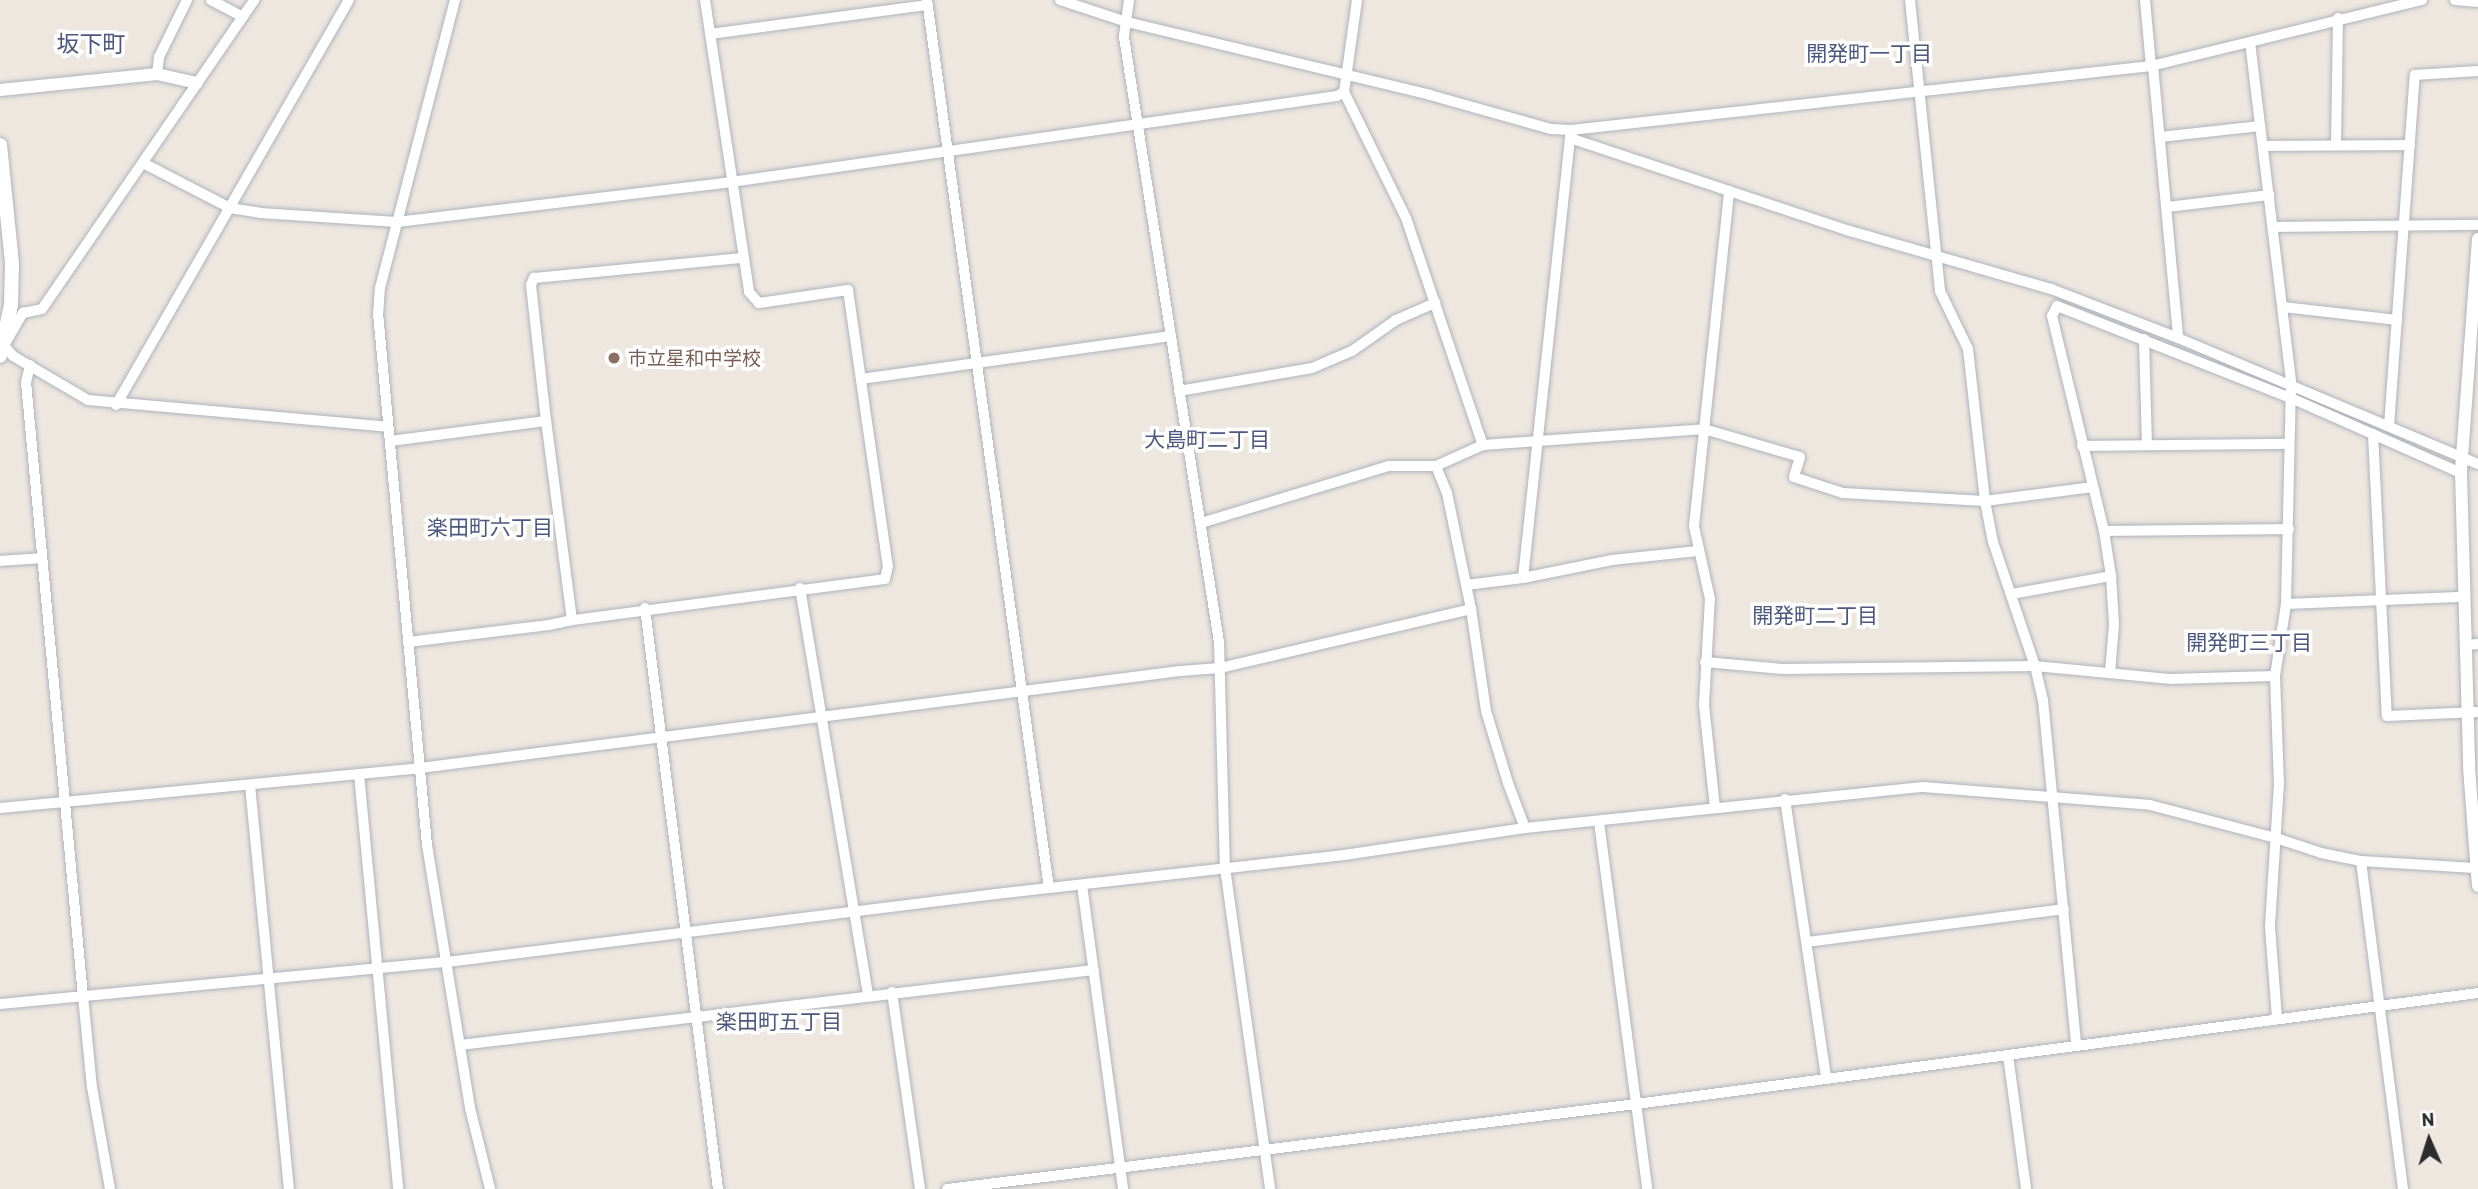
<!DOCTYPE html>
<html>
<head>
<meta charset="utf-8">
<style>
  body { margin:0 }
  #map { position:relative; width:2478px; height:1189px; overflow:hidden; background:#eee7df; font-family:Barlow,"Noto Sans JP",sans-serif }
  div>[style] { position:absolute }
  .roads { filter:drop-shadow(0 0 2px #afb3bd) drop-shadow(0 0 2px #afb3bd) }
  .minor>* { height:10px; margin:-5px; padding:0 5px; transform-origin:5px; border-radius:5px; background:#fff }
  .tertiary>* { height:12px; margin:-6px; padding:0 6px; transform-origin:6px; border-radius:6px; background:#fff }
  .secondary>* { height:14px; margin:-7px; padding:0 7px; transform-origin:7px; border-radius:7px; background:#fff }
  .dots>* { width:19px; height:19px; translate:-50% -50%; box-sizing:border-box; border:4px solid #fff; border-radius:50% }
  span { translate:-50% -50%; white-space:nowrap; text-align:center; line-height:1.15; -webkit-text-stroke:7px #fff; paint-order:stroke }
  .education-label { font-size:19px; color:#785e54 }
  .left { translate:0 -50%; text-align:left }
  .neighbourhood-label { font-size:21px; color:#4c587e }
  .quarter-label { font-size:23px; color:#4c587e }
  .north { position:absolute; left:2394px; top:1105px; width:70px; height:70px; -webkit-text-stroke:5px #fff; paint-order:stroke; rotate:357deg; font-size:19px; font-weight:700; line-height:28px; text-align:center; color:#2d2d2d }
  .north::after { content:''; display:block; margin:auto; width:24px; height:32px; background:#2d2d2d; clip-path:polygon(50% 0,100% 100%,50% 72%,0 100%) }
</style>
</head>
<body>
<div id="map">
  <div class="roads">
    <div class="minor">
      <div style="left:211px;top:0;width:36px;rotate:28deg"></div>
      <div style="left:455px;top:0;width:297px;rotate:104.6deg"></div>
      <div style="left:380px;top:287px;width:26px;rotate:94deg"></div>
      <div style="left:378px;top:313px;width:534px;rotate:84.74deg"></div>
      <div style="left:427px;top:845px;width:266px;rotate:80.7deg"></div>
      <div style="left:470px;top:1108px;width:83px;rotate:76.1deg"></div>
      <div style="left:705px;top:0;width:295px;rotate:81.4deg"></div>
      <div style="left:749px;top:292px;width:15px;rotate:48deg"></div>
      <div style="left:759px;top:303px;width:90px;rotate:-8.3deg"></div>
      <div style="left:848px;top:290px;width:279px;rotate:81.8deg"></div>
      <div style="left:888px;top:566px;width:13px;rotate:103deg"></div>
      <div style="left:885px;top:579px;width:316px;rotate:172.5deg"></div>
      <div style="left:572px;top:620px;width:201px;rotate:-97.4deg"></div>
      <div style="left:546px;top:421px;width:137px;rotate:-96.3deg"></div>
      <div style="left:531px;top:285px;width:8px;rotate:-67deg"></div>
      <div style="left:534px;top:278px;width:210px;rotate:-5.5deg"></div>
      <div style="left:927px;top:0;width:896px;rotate:82.18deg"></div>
      <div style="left:1060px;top:0;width:71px;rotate:18.2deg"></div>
      <div style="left:1127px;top:22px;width:312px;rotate:13.5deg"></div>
      <div style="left:1430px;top:95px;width:126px;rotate:15.7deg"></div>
      <div style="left:1551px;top:129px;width:20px;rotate:3deg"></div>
      <div style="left:1571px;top:130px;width:584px;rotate:-6.3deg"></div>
      <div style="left:2151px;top:66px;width:279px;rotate:-13.7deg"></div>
      <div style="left:1129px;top:0;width:37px;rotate:98deg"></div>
      <div style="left:1124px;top:37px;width:612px;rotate:81.08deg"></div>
      <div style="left:1219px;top:642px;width:226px;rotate:88.5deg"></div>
      <div style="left:1225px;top:868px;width:324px;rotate:82deg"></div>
      <div style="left:1357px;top:0;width:93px;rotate:98deg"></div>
      <div style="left:1344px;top:92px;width:140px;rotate:63.8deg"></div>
      <div style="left:1406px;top:218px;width:240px;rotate:71.3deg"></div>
      <div style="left:1910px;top:0;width:293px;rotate:84.1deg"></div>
      <div style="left:1940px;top:291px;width:64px;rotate:64.2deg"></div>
      <div style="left:1968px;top:349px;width:153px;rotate:83.6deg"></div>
      <div style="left:1985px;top:501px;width:42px;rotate:79deg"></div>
      <div style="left:1993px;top:542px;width:131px;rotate:71.3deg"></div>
      <div style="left:2035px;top:666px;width:35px;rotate:77deg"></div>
      <div style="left:2043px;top:700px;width:346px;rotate:84.5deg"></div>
      <div style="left:2145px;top:0;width:66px;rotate:84.8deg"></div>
      <div style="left:2455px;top:0;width:23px;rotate:5deg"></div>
      <div style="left:710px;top:34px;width:220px;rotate:-7.6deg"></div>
      <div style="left:2250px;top:42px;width:343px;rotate:83.1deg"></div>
      <div style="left:2291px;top:383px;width:221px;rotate:91.3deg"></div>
      <div style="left:2286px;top:604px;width:73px;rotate:98.7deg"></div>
      <div style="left:2275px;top:676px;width:107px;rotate:87.9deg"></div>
      <div style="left:2279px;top:783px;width:144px;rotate:93.6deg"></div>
      <div style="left:2270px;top:927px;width:92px;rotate:85.6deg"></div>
      <div style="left:2153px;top:66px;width:273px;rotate:84.7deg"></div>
      <div style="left:2178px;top:338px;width:325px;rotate:22.8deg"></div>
      <div style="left:157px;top:74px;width:17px;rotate:-83deg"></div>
      <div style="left:159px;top:57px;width:64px;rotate:-63.8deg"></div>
      <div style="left:2160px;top:137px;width:101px;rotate:-6.3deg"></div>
      <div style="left:1570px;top:138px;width:295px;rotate:18.4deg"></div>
      <div style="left:1850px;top:231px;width:209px;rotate:16.1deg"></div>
      <div style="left:2051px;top:289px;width:136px;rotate:21.1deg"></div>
      <div style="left:2336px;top:145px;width:127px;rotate:-89.1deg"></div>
      <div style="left:2263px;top:146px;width:147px;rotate:-0.4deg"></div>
      <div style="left:143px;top:163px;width:98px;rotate:27.3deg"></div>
      <div style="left:230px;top:208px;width:30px;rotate:9deg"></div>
      <div style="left:260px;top:213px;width:137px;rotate:3.8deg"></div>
      <div style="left:397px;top:222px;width:336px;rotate:-6.8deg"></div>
      <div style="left:731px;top:182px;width:612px;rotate:-8.08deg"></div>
      <div style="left:1337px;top:96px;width:8px;rotate:-30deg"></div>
      <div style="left:2167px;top:207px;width:103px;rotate:-6.7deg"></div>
      <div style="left:2273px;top:227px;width:205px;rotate:-0.6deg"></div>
      <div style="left:2283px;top:307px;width:115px;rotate:6.5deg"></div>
      <div style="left:2144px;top:339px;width:106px;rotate:88.4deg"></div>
      <div style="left:0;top:341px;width:20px;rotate:49deg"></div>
      <div style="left:13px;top:356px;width:87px;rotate:30.4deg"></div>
      <div style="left:88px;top:400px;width:301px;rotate:5.1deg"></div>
      <div style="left:6px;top:342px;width:34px;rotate:-60deg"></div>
      <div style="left:23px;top:313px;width:19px;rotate:-12deg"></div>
      <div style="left:42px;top:309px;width:375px;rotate:-55.5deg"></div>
      <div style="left:30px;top:365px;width:17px;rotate:103deg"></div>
      <div style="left:26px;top:382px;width:617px;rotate:84.7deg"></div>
      <div style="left:83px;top:996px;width:91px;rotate:84.4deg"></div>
      <div style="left:92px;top:1087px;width:104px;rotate:80deg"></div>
      <div style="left:861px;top:379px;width:313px;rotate:-7.9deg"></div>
      <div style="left:1179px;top:391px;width:135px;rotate:-9.8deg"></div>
      <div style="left:1312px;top:368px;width:43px;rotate:-23deg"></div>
      <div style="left:1352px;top:351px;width:54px;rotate:-35.2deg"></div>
      <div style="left:1396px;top:320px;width:43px;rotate:-23.6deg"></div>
      <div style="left:116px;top:405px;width:467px;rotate:-60.1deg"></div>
      <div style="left:2389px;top:426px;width:352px;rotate:-85.8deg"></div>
      <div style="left:2415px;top:75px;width:63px;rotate:-3.6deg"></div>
      <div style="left:2373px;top:434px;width:282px;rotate:87.2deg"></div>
      <div style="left:2387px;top:716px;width:91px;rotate:-2.5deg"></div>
      <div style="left:390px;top:441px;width:157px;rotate:-7.3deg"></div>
      <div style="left:2082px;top:446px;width:207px;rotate:-0.6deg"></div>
      <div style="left:1436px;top:466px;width:29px;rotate:68deg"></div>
      <div style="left:1447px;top:493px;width:118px;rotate:78.3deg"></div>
      <div style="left:1471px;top:609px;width:103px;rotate:81.6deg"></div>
      <div style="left:1486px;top:711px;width:75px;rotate:73deg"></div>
      <div style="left:1508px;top:783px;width:48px;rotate:69.3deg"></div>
      <div style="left:1201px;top:523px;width:196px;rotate:-16.9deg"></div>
      <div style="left:1389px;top:466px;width:47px"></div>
      <div style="left:1436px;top:466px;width:51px;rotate:-24.1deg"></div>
      <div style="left:1483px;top:445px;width:222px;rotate:-4.1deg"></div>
      <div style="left:1704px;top:429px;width:100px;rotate:16.3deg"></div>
      <div style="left:1800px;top:457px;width:21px;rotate:107deg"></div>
      <div style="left:1794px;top:477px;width:52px;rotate:18.1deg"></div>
      <div style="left:1843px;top:493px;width:142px;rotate:3.2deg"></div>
      <div style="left:1985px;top:501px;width:109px;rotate:-7.4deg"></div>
      <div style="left:2104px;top:531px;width:185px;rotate:-0.6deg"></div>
      <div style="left:0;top:561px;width:42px;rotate:-4.1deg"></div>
      <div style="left:1523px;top:578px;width:449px;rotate:-83.9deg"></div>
      <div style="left:1466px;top:585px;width:57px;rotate:-7deg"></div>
      <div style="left:1523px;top:578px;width:91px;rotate:-11.4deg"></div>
      <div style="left:1612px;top:560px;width:86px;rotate:-6deg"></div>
      <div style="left:800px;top:588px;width:413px;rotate:80.5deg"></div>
      <div style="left:2012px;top:594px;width:101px;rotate:-10.3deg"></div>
      <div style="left:2286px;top:604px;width:178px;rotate:-2.3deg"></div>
      <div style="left:645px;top:608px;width:586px;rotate:82.84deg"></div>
      <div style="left:408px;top:642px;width:142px;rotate:-6.9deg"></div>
      <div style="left:549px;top:625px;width:24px;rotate:-12deg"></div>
      <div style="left:2466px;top:645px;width:12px;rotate:-5deg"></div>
      <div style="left:1705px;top:662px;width:78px;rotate:5.1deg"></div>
      <div style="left:1783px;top:669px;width:252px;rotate:-0.7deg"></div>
      <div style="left:2035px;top:666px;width:137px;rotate:5.5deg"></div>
      <div style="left:2171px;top:679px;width:104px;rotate:-1.7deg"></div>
      <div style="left:2110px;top:673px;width:49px;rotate:-85.3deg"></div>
      <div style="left:2114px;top:624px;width:48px;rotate:-93.6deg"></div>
      <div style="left:2111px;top:576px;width:46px;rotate:-98.8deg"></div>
      <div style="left:2104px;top:531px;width:221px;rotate:-103.6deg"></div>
      <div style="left:2052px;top:316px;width:11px;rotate:-63deg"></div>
      <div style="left:2057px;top:306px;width:251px;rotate:21.5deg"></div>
      <div style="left:2291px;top:398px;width:186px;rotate:23.8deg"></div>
      <div style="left:359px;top:774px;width:417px;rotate:84.6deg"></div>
      <div style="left:250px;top:785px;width:406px;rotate:84.5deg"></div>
      <div style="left:1785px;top:799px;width:282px;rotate:81.6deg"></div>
      <div style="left:0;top:808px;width:422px;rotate:-5.4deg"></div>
      <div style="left:420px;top:768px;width:766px;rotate:-7.27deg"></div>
      <div style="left:1180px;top:671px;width:40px;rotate:-4.3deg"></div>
      <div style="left:1220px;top:668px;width:258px;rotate:-13.2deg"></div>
      <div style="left:1715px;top:808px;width:104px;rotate:-96.1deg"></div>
      <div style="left:1704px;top:705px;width:106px;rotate:-86.8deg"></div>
      <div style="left:1710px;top:599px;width:75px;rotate:-102.4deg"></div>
      <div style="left:1694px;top:526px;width:337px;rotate:-84deg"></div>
      <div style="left:1599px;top:822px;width:370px;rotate:82.5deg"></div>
      <div style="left:2361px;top:861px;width:331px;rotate:82.7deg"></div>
      <div style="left:1082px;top:885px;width:307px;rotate:82.3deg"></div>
      <div style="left:1807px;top:942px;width:259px;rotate:-7.3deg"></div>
      <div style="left:892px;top:992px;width:199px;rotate:81.9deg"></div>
      <div style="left:0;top:1004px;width:449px;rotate:-5.4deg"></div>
      <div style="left:447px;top:962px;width:553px;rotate:-7.06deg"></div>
      <div style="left:996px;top:894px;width:350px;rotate:-6.4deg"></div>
      <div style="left:1344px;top:855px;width:183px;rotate:-8.5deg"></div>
      <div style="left:1525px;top:828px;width:400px;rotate:-5.9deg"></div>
      <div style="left:1923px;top:787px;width:228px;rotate:4.5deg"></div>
      <div style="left:2150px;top:805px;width:130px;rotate:14.7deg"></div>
      <div style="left:2276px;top:838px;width:47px;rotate:18.4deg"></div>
      <div style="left:2321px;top:853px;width:41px;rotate:11.3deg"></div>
      <div style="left:2361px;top:861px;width:114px;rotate:3.5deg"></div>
      <div style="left:460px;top:1045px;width:638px;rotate:-6.75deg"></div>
      <div style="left:2008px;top:1055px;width:135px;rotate:82.3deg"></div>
      <div style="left:947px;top:1189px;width:694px;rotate:-7.03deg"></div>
      <div style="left:1636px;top:1104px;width:849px;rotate:-7.51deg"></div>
    </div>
    <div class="tertiary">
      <div style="left:0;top:90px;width:158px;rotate:-5.8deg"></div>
      <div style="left:157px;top:74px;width:41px;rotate:12.7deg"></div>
      <div style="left:2478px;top:239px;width:235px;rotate:94.2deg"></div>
      <div style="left:2461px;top:473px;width:294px;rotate:88.4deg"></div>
      <div style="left:2469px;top:767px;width:119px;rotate:85.7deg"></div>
    </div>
    <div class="secondary">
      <div style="left:0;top:145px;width:120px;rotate:84.2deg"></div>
      <div style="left:12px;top:264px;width:41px;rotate:91.4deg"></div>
      <div style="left:11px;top:305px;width:52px;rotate:102.2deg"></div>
    </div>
  </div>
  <div class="dots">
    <div style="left:614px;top:358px;background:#8d6e63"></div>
  </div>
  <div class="education-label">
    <span class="left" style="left:628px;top:358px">市立星和中学校</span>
  </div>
  <div class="neighbourhood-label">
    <span style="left:1869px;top:53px">開発町一丁目</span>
    <span style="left:1207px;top:439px">大島町二丁目</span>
    <span style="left:490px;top:527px">楽田町六丁目</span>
    <span style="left:1815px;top:615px">開発町二丁目</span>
    <span style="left:2249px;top:642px">開発町三丁目</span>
    <span style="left:779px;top:1021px">楽田町五丁目</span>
  </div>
  <div class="quarter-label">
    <span style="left:91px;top:43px">坂下町</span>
  </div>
  <div class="north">N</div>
</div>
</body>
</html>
